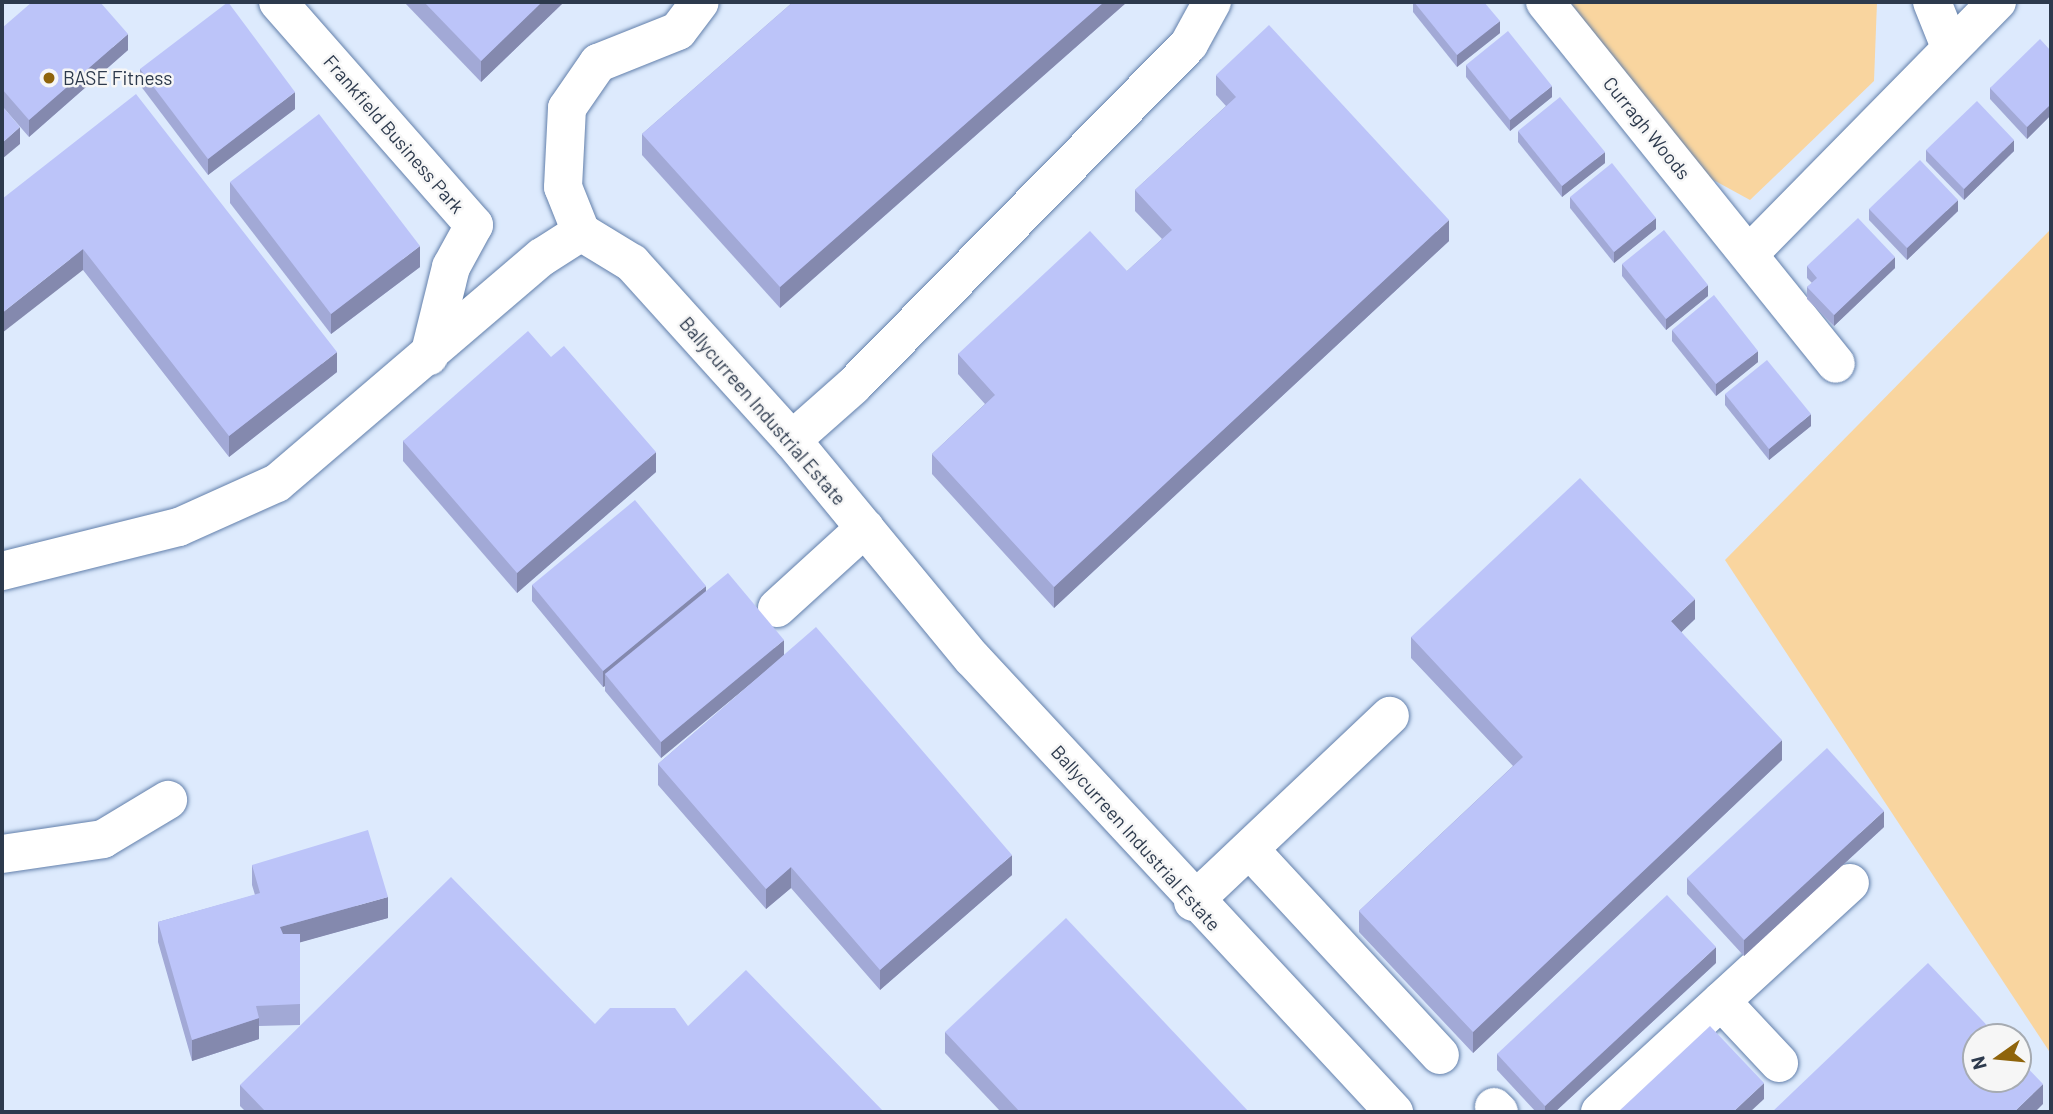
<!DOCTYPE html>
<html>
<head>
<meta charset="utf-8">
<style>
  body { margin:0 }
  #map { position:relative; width:2053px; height:1114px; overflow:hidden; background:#ddeafd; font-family:Barlow,sans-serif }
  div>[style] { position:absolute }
  .green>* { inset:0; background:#f9d59f }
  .roads { filter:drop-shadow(0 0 2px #6380ab) drop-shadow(0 0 2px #6380ab) }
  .minor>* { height:38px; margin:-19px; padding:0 19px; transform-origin:19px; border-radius:19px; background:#fff }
  .wall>* { inset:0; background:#a2a9d6 }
  .shaded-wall>* { inset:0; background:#8489ae }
  .building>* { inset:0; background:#bcc4f9 }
  .dots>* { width:19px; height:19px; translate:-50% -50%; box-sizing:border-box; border:4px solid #f6f6f6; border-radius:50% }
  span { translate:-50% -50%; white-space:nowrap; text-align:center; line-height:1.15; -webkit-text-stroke:5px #f6f6f6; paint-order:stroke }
  .poi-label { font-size:19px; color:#2d3a4d }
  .left { translate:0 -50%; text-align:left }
  .street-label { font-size:19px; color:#2d3a4d }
  .frame { position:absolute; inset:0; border:4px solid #2d3a4d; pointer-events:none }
  .north { position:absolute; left:1962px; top:1023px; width:70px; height:70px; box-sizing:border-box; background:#f6f6f6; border:2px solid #a6abb2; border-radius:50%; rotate:255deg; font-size:19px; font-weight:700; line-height:28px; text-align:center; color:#2d3a4d }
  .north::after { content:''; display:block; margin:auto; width:24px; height:32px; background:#8f640b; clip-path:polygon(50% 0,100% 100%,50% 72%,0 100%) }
</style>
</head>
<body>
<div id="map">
  <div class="green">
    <div style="clip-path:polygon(1570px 2px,1877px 2px,1874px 81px,1750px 200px,1697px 171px)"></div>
    <div style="clip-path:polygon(2051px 229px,2051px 1050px,2049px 1051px,1725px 560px)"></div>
  </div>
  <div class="roads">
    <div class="minor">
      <div style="left:278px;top:2px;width:297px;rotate:48.7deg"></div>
      <div style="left:474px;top:225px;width:48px;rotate:118.7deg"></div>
      <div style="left:451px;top:267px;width:92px;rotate:103.9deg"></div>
      <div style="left:1545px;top:2px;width:464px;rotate:51.2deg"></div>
      <div style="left:1932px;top:2px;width:48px;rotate:68.2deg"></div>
      <div style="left:581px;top:232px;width:48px;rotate:-111.8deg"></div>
      <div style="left:563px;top:187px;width:79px;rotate:-87.1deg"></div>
      <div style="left:567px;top:108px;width:55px;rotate:-55.4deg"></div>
      <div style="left:598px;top:63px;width:86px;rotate:-21.8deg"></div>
      <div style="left:678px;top:31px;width:36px;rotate:-53deg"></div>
      <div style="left:1749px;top:254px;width:354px;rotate:-45.5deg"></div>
      <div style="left:792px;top:440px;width:81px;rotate:-41.5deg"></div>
      <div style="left:853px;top:386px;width:479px;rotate:-45.5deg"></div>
      <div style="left:1189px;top:44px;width:48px;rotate:-61.3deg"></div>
      <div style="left:2px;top:571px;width:182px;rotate:-14deg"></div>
      <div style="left:179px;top:527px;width:107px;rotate:-24.2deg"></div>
      <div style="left:277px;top:483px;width:348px;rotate:-40.5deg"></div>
      <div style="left:542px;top:257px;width:46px;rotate:-32.7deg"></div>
      <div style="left:581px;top:232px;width:60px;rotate:31.3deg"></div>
      <div style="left:632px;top:263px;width:239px;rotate:47.9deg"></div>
      <div style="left:792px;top:440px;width:283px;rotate:50.5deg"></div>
      <div style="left:972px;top:658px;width:620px;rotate:47.09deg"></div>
      <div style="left:777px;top:608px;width:119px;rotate:-42.3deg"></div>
      <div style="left:1251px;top:851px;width:278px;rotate:47.2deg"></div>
      <div style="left:2px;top:854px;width:102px;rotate:-8.4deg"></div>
      <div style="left:103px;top:839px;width:76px;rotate:-31deg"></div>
      <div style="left:1193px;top:902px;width:271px;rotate:-43.4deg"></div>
      <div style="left:1721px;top:1001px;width:85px;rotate:46.9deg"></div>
      <div style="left:1494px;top:1107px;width:7px;rotate:45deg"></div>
      <div style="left:1600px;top:1112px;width:339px;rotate:-42.5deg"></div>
    </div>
  </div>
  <div class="wall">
    <div style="clip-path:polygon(404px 2px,564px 2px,481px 82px)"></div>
    <div style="clip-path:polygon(793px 2px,1127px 2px,780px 308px,642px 155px,642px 134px)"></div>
    <div style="clip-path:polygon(1413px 2px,1484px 2px,1500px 33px,1457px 67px,1413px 12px)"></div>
    <div style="clip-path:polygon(2px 28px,128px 50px,29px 137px,2px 106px)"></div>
    <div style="clip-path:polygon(2051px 51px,2051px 115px,2027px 139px,1990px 99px,1990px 88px)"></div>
    <div style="clip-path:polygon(1466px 65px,1552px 97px,1510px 131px,1466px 77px)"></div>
    <div style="clip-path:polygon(140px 69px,295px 109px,208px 175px,140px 85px)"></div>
    <div style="clip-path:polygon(1216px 75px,1449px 241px,1054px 608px,932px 474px,932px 454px,985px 404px,958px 374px,958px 354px,1127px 271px,1162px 239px,1135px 211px,1135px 190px,1226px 106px,1216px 95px)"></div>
    <div style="clip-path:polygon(1518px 131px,1605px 163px,1562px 197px,1518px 142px)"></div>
    <div style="clip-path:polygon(1926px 150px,2014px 151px,1964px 200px,1926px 161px)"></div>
    <div style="clip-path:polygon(230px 182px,420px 267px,331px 334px,230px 203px)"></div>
    <div style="clip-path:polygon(1570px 197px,1656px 229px,1614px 263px,1570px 208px)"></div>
    <div style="clip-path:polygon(2px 199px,337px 372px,229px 457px,83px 270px)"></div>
    <div style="clip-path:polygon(1869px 209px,1958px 211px,1907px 260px,1869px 220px)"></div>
    <div style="clip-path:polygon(1622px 264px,1708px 296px,1666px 330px,1622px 276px)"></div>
    <div style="clip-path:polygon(1807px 266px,1895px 268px,1834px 326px,1807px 299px,1807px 287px,1812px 283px,1807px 278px)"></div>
    <div style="clip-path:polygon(1672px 330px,1758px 362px,1716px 396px,1672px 341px)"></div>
    <div style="clip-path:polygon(551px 357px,656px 472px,517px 593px,403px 461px,403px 441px)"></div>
    <div style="clip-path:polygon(1725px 394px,1811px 426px,1769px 460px,1725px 405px)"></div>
    <div style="clip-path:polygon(532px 585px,706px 591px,784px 656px,1012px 875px,880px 990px,791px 888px,766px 909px,658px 785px,658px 764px,766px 671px,661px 758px,605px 691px,605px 686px,603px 687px,532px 601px)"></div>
    <div style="clip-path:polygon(1695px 619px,1681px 632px,1782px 760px,1473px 1053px,1359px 932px,1359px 911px,1513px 766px,1411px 658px,1411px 637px)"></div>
    <div style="clip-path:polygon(1884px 827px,1744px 956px,1687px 894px,1687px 878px)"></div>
    <div style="clip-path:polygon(252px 865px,388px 918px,300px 942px,300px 1025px,259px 1026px,259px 1039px,192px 1061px,158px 942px,158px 922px,255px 895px,252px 885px)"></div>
    <div style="clip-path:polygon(1716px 963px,1555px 1112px,1536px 1112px,1497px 1070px,1497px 1054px)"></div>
    <div style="clip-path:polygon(595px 1024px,688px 1026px,884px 1112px,246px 1112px,240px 1106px,240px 1085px)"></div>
    <div style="clip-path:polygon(945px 1032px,1249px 1112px,1001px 1112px,945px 1053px)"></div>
  </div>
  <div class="shaded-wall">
    <div style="clip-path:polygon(542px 2px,564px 2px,481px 82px,481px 61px)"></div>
    <div style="clip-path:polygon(1104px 2px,1127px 2px,780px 308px,780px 287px)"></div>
    <div style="clip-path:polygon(1500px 21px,1500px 33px,1457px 67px,1457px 55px)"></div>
    <div style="clip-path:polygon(128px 34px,128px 50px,29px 137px,29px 120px)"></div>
    <div style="clip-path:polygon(1552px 86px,1552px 97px,1510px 131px,1510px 120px)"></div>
    <div style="clip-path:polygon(295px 92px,295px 109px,208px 175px,208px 159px)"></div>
    <div style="clip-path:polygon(2051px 104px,2051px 115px,2027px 139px,2027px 127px)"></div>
    <div style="clip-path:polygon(20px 127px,20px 144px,2px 159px,2px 143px)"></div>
    <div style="clip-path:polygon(2014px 140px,2014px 151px,1964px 200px,1964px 189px)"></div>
    <div style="clip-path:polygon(1605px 152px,1605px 163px,1562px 197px,1562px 186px)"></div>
    <div style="clip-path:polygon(1958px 200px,1958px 211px,1907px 260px,1907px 248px)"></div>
    <div style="clip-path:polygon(1656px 218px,1656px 229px,1614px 263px,1614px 252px)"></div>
    <div style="clip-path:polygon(1449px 220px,1449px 241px,1054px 608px,1054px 587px)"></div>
    <div style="clip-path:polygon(420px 246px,420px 267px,331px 334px,331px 314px)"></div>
    <div style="clip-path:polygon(83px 249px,83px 270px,2px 333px,2px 313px)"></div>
    <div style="clip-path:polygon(1895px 257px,1895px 268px,1834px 326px,1834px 315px)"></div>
    <div style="clip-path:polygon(1708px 285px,1708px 296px,1666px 330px,1666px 319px)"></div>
    <div style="clip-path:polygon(1758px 351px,1758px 362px,1716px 396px,1716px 384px)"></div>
    <div style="clip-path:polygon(337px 352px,337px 372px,229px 457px,229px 436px)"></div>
    <div style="clip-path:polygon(1811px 414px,1811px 426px,1769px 460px,1769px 449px)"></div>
    <div style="clip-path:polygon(656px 452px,656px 472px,517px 593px,517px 573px)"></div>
    <div style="clip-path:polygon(706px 586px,706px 602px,605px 674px,605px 686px,603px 687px,603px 671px)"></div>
    <div style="clip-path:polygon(1695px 599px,1695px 619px,1671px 642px,1671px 621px)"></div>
    <div style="clip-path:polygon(784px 640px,784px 656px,661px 758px,661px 742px)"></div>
    <div style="clip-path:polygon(1782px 740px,1782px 760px,1473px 1053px,1473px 1032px)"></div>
    <div style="clip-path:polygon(1884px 811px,1884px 827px,1744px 956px,1744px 940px)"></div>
    <div style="clip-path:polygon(1012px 855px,1012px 875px,880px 990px,880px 970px)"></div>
    <div style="clip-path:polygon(791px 867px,791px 888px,766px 909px,766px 889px)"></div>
    <div style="clip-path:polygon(388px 897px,388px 918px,280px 948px,280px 927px)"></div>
    <div style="clip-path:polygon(1716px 947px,1716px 963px,1555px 1112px,1545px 1112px,1545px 1106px)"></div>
    <div style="clip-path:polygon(259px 1018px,259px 1039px,192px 1061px,192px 1040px)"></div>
    <div style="clip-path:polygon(1764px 1083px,1764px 1099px,1750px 1112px,1733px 1112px)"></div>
    <div style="clip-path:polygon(2043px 1084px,2043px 1104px,2035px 1112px,2014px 1112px)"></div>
  </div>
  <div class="building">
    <div style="clip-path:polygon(32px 2px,100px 2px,128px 34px,29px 120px,2px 89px,2px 28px)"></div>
    <div style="clip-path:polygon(228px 2px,295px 92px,208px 159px,140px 69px)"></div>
    <div style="clip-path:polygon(424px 2px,542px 2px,481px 61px)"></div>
    <div style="clip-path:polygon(793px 2px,1104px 2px,780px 287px,642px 134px)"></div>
    <div style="clip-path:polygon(1414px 2px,1484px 2px,1500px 21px,1457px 55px)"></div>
    <div style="clip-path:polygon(1269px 25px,1449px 220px,1054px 587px,932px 454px,995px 395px,958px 354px,1090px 231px,1127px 271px,1172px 230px,1135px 190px,1236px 97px,1216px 75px)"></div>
    <div style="clip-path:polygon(1508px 31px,1552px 86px,1510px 120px,1466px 65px)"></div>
    <div style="clip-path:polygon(2040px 39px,2051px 51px,2051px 104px,2027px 127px,1990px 88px)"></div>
    <div style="clip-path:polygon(136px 94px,337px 352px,229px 436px,83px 249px,2px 313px,2px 199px)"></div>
    <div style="clip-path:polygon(1560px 97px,1605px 152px,1562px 186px,1518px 131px)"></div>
    <div style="clip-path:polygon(1977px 101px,2014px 140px,1964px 189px,1926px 150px)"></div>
    <div style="clip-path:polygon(2px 106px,20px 127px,2px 143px)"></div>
    <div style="clip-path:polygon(319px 114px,420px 246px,331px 314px,230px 182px)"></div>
    <div style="clip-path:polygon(1920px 160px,1958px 200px,1907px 248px,1869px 209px)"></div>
    <div style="clip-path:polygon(1612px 163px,1656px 218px,1614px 252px,1570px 197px)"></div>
    <div style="clip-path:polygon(1858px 218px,1895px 257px,1834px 315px,1807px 287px,1817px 278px,1807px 266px)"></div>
    <div style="clip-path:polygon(1664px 230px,1708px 285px,1666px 319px,1622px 264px)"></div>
    <div style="clip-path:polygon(1714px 295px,1758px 351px,1716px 384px,1672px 330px)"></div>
    <div style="clip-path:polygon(528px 331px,551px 357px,564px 346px,656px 452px,517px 573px,403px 441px)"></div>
    <div style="clip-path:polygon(1767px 360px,1811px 414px,1769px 449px,1725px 394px)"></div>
    <div style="clip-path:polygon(1580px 478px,1695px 599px,1671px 621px,1782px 740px,1473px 1032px,1359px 911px,1523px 757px,1411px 637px)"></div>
    <div style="clip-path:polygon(635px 500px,706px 586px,603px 671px,532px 585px)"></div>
    <div style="clip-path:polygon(728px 573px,784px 640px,661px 742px,605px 674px)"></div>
    <div style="clip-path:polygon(816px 627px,1012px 855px,880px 970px,791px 867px,766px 889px,658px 764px)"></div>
    <div style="clip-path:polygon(1827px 748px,1884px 811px,1744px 940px,1687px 878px)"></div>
    <div style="clip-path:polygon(368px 830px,388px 897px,280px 927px,283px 934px,300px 934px,300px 1004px,256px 1006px,259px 1018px,192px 1040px,158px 922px,260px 893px,252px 865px)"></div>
    <div style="clip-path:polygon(451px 877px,595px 1024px,610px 1008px,675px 1008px,688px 1026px,746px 970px,884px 1112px,266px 1112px,240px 1085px)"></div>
    <div style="clip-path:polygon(1667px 895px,1716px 947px,1545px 1106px,1497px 1054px)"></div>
    <div style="clip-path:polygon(1066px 918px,1249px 1112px,1020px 1112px,945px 1032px)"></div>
    <div style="clip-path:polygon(1928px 963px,1998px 1037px,1976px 1037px,1976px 1079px,2018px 1079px,2018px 1058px,2043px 1084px,2014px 1112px,1772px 1112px)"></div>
    <div style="clip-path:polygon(1710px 1026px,1764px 1083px,1733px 1112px,1618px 1112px)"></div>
  </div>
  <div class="dots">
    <div style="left:49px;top:78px;background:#8f640b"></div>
  </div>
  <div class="poi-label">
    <span class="left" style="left:63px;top:78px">BASE Fitness</span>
  </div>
  <div class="street-label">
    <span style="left:1647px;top:128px;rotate:51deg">Curragh Woods</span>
    <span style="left:394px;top:134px;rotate:49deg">Frankfield Business Park</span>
    <span style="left:763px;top:411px;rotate:49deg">Ballycurreen Industrial Estate</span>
    <span style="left:1136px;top:838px;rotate:48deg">Ballycurreen Industrial Estate</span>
  </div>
  <div class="frame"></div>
  <div class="north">N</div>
</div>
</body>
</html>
